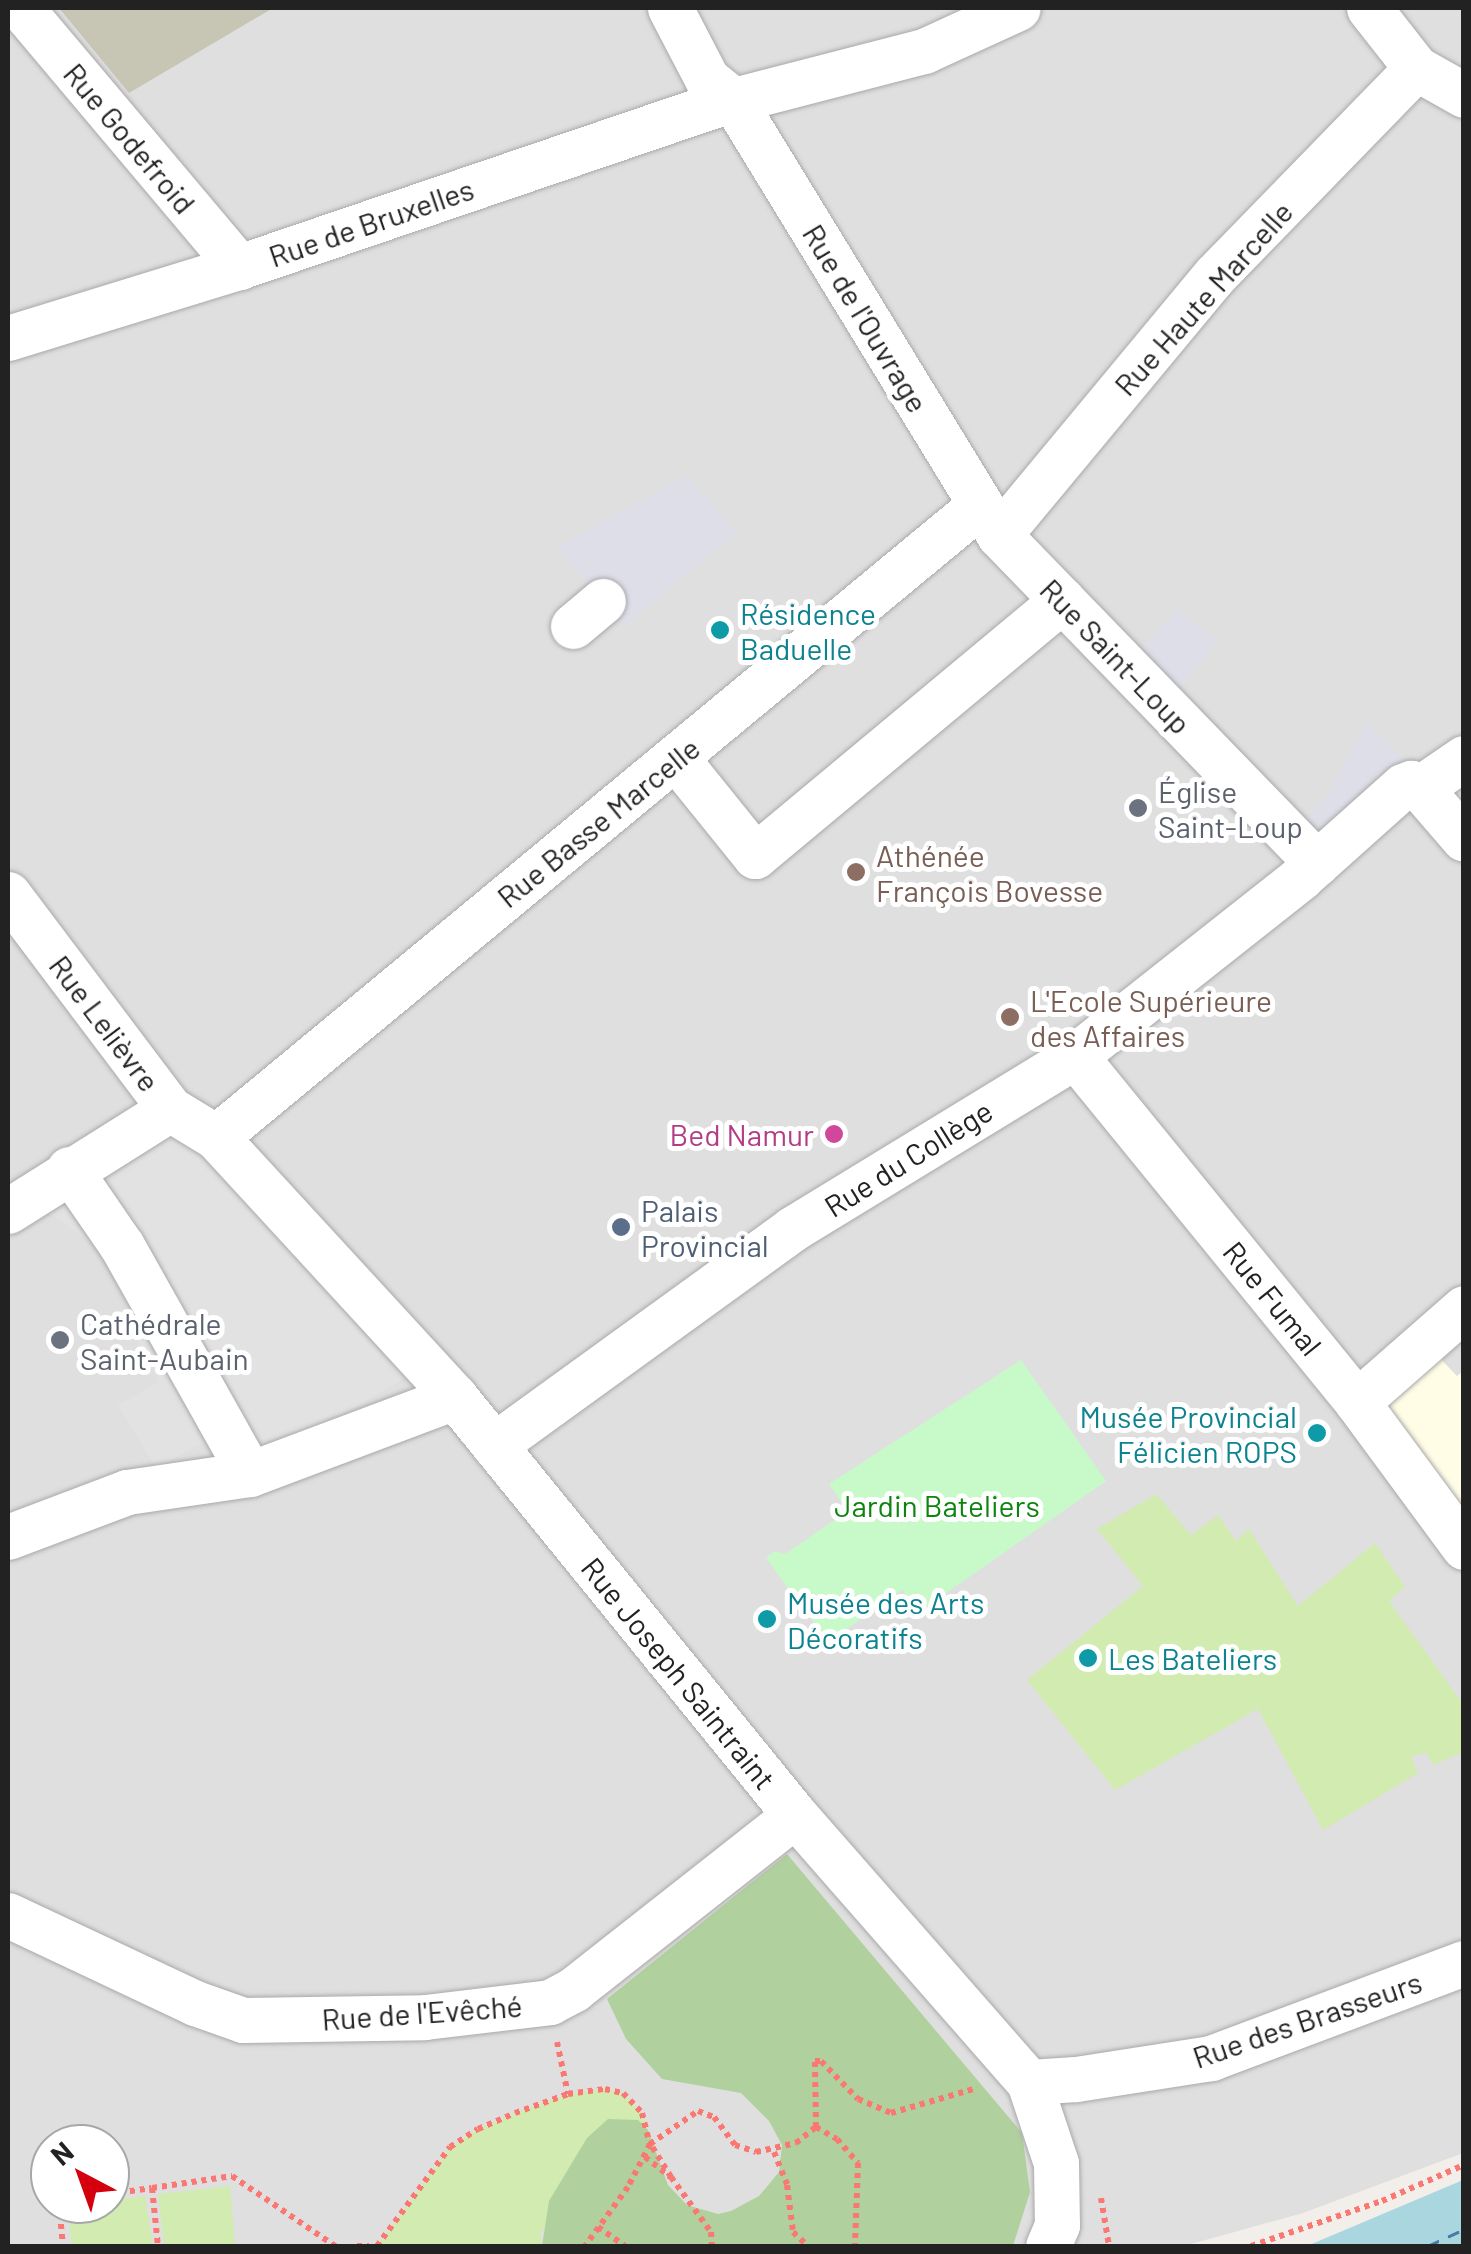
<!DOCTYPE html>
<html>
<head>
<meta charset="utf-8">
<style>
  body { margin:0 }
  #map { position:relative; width:1471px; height:2254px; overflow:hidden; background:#f2eee9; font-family:Barlow,sans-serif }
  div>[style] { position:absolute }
  .residential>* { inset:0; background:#e0dfdf }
  .education>* { inset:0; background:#fffde5 }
  .construction>* { inset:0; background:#c7c6b4 }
  .grass>* { inset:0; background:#d1ebb0 }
  .forest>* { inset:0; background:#b0d19e }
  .park>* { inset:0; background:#c8fac9 }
  .parking>* { inset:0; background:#e2e2e2 }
  .plaza>* { inset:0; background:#dddee8 }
  .water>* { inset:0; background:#aad6df }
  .ferry>* { height:2.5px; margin-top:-1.25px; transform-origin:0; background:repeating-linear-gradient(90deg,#477aa3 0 12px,transparent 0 22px) }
  .path>* { height:6px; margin-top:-3px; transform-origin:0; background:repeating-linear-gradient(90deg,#fa7772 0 5px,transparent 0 10px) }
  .roads { filter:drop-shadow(0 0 2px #a9a9a9) drop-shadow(0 0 2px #a9a9a9) }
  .minor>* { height:45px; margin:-22.5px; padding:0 22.5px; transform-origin:22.5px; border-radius:22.5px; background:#fff }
  .dots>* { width:28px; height:28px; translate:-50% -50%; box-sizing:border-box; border:5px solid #fff; border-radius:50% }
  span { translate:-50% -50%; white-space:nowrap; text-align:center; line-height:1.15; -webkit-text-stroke:10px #fff; paint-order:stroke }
  .street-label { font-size:30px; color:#222 }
  .culture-label { font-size:30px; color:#0d838f }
  .left { translate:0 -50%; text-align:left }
  .right { translate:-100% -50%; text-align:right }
  .worship-label { font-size:30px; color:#5b616d }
  .education-label { font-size:30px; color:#785e54 }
  .hotel-label { font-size:30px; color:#b23c85 }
  .service-label { font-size:30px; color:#4e5e75 }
  .park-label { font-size:30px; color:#0c840e }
  .frame { position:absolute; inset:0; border:10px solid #222; pointer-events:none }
  .north { position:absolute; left:30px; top:2124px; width:100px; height:100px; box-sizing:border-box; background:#fff; border:2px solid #a7a7a7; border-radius:50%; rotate:319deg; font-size:28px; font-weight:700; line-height:40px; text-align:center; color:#222 }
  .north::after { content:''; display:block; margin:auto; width:35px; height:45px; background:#d4000d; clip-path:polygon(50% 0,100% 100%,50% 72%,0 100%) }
</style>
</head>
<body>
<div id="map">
  <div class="residential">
    <div style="clip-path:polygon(evenodd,8px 8px,1463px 8px,1463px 2153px,1303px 2213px,1184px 2246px,8px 2246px,8px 8px,50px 2144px,110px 2144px,110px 2204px,50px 2204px,50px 2144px)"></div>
  </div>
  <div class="education">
    <div style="clip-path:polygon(1433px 1351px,1457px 1376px,1463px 1371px,1463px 1515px,1378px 1398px)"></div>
  </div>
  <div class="construction">
    <div style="clip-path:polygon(59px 8px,273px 8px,129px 93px)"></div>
  </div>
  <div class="grass">
    <div style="clip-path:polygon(1156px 1494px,1191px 1535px,1218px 1515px,1236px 1541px,1249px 1529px,1298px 1606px,1375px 1543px,1405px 1587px,1389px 1601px,1463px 1704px,1463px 1752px,1433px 1765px,1426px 1752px,1411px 1757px,1418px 1773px,1323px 1830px,1258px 1709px,1115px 1790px,1027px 1680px,1143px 1586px,1097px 1529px)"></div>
    <div style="clip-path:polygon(605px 2089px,623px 2093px,642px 2113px,648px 2130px,638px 2120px,541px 2232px,542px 2246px,377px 2246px,450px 2147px,478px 2129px,515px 2113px,568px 2094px)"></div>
    <div style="clip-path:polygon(230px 2186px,235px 2246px,164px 2246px,158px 2194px)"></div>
    <div style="clip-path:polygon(145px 2196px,153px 2246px,72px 2246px,67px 2206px,110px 2204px,110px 2200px)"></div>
  </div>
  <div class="forest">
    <div style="clip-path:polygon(787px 1854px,1022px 2133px,1030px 2192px,1013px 2246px,542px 2246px,549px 2201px,587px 2138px,608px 2119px,638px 2120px,648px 2130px,668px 2185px,687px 2205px,718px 2214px,731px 2211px,759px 2196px,779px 2172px,782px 2145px,769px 2121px,741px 2093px,662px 2079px,626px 2039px,607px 1999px)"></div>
  </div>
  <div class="park">
    <div style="clip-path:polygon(1021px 1360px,1106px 1481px,919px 1612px,902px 1590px,828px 1642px,806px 1612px,812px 1605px,803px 1591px,793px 1596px,766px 1557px,775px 1551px,785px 1554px,848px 1511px,829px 1484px)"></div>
  </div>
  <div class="parking">
    <div style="clip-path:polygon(177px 1124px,400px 1365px,403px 1379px,265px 1460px,206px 1441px,156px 1468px,118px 1405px,159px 1382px,139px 1344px,135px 1303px,111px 1258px,40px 1206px)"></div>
  </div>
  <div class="plaza">
    <div style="clip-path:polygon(687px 476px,737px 532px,625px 626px,556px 547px)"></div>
    <div style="clip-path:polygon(1177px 609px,1217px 641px,1180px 689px,1140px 651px)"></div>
    <div style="clip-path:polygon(1366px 723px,1411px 765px,1416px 806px,1361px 852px,1276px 850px,1328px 794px)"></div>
  </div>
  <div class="water">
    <div style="clip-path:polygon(1463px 2180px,1463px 2246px,1307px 2246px)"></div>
  </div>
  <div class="ferry">
    <div style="left:1428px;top:2246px;width:40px;rotate:-25deg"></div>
  </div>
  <div class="path">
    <div style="left:557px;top:2042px;width:53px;rotate:78.1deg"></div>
    <div style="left:816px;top:2127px;width:66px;rotate:-90.9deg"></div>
    <div style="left:815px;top:2061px;width:6px"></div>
    <div style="left:821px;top:2061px;width:53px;rotate:45.8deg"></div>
    <div style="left:858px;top:2099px;width:36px;rotate:23deg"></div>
    <div style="left:891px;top:2113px;width:90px;rotate:-16.2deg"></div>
    <div style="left:774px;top:2152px;width:35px;rotate:68deg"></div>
    <div style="left:787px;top:2185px;width:47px;rotate:82.7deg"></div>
    <div style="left:793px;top:2232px;width:21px;rotate:43deg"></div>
    <div style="left:645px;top:2157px;width:33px;rotate:38deg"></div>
    <div style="left:671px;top:2177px;width:68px;rotate:54deg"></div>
    <div style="left:711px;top:2232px;width:14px;rotate:86deg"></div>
    <div style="left:671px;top:2177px;width:39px;rotate:-122deg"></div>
    <div style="left:650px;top:2144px;width:58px;rotate:-34.5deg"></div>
    <div style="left:698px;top:2111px;width:17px;rotate:21deg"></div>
    <div style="left:714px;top:2117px;width:35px;rotate:53deg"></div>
    <div style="left:735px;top:2145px;width:22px;rotate:18deg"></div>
    <div style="left:756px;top:2152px;width:41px;rotate:-12.7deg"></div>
    <div style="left:796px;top:2143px;width:26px;rotate:-39deg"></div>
    <div style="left:816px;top:2127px;width:24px;rotate:30deg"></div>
    <div style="left:837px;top:2139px;width:32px;rotate:49deg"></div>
    <div style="left:858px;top:2163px;width:83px;rotate:92.1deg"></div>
    <div style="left:152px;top:2188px;width:81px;rotate:-8.5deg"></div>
    <div style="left:232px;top:2176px;width:125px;rotate:34.2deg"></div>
    <div style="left:110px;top:2194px;width:42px;rotate:-8.1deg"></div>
    <div style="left:152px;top:2188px;width:58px;rotate:84.1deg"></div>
    <div style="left:1101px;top:2198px;width:49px;rotate:80.5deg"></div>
    <div style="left:59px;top:2204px;width:42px;rotate:84.6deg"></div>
    <div style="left:598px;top:2227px;width:33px;rotate:35deg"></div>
    <div style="left:357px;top:2246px;width:12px"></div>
    <div style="left:377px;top:2246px;width:123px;rotate:-53.6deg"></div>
    <div style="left:450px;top:2147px;width:33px;rotate:-33deg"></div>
    <div style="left:478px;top:2129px;width:40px;rotate:-23.4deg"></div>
    <div style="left:515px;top:2113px;width:56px;rotate:-19.7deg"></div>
    <div style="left:568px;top:2094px;width:37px;rotate:-8deg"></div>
    <div style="left:605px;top:2089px;width:18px;rotate:13deg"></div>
    <div style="left:623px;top:2093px;width:28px;rotate:46deg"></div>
    <div style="left:642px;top:2113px;width:32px;rotate:76deg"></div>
    <div style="left:650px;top:2144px;width:48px;rotate:117.1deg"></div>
    <div style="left:628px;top:2187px;width:73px;rotate:126.1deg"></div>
    <div style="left:1251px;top:2246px;width:139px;rotate:-19deg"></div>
    <div style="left:1382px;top:2201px;width:90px;rotate:-23.7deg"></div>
  </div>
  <div class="roads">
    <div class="minor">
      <div style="left:21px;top:8px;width:339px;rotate:49.9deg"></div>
      <div style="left:670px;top:8px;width:80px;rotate:62.5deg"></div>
      <div style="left:707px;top:79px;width:33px;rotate:39deg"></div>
      <div style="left:733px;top:100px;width:510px;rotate:58.55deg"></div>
      <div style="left:999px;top:535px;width:457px;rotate:45.9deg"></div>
      <div style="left:1369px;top:8px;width:76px;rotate:51.9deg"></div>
      <div style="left:1416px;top:68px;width:55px;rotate:29.4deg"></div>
      <div style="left:8px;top:338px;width:242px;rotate:-17.1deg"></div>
      <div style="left:239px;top:267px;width:503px;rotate:-18.8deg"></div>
      <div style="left:715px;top:105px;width:216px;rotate:-14.5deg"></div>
      <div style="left:924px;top:51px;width:103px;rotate:-24.6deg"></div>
      <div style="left:999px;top:535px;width:338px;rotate:-50.3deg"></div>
      <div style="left:1215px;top:275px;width:289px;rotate:-45.8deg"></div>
      <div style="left:573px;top:626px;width:39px;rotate:-40deg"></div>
      <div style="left:676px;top:758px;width:126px;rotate:51.1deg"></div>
      <div style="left:755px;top:856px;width:400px;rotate:-39.8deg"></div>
      <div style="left:1420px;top:788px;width:67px;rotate:49.2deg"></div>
      <div style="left:1420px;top:788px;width:53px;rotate:-34.3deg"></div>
      <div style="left:8px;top:894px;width:269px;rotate:53deg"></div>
      <div style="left:170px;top:1109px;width:54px;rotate:31.3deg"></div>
      <div style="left:216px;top:1137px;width:353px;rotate:47.4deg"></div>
      <div style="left:455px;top:1397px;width:539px;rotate:50.88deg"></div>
      <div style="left:795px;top:1815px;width:355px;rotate:48.8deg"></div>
      <div style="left:1029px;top:2082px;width:85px;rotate:71.6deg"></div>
      <div style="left:1056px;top:2163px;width:62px;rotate:89.1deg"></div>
      <div style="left:1057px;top:2225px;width:23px;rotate:113deg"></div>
      <div style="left:1075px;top:1056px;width:446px;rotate:50.8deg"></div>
      <div style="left:1357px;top:1402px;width:180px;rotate:53.6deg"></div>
      <div style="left:216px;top:1137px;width:992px;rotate:-39.6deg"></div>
      <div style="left:69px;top:1169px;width:93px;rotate:55.5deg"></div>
      <div style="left:122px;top:1246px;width:261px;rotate:60.7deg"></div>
      <div style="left:250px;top:1474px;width:219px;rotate:-20.6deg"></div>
      <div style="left:8px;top:1211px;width:191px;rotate:-32.2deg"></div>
      <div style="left:1357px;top:1402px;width:142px;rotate:-41.3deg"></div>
      <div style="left:494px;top:1445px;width:368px;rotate:-35.9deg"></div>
      <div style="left:792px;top:1229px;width:332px;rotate:-31.4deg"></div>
      <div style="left:1075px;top:1056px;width:287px;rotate:-38.3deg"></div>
      <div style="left:1300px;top:878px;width:138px;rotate:-41.8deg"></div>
      <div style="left:1403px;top:786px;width:9px;rotate:-21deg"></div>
      <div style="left:1411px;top:783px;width:10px;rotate:29deg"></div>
      <div style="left:8px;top:1537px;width:127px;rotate:-20.7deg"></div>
      <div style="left:127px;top:1492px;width:124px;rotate:-8.3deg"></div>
      <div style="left:8px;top:1915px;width:207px;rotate:25.2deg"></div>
      <div style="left:195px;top:2003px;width:51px;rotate:19.5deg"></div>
      <div style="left:243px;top:2020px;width:182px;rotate:-0.9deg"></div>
      <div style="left:425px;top:2017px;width:126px;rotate:-6.8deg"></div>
      <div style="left:550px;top:2002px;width:27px;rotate:-28deg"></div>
      <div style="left:574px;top:1989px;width:281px;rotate:-38.2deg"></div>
      <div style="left:1029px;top:2082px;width:47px;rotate:-3.7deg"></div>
      <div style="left:1076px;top:2079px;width:137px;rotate:-8.8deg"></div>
      <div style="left:1211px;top:2058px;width:270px;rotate:-20.6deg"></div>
    </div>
  </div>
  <div class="dots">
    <div style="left:720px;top:630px;background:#0f9aa8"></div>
    <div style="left:1138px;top:808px;background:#6b7280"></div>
    <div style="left:856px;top:872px;background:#8d6e63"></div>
    <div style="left:1010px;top:1017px;background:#8d6e63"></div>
    <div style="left:834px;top:1134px;background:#d1479c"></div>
    <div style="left:621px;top:1227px;background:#5c6f8a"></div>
    <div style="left:60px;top:1340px;background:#6b7280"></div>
    <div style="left:1317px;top:1433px;background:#0f9aa8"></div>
    <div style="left:767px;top:1619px;background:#0f9aa8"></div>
    <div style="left:1088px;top:1658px;background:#0f9aa8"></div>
  </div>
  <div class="street-label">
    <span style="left:130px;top:138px;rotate:50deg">Rue Godefroid</span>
    <span style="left:371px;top:222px;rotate:-19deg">Rue de Bruxelles</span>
    <span style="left:1203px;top:298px;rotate:-48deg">Rue Haute Marcelle</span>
    <span style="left:866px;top:318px;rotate:59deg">Rue de l'Ouvrage</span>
    <span style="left:1116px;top:656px;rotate:46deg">Rue Saint-Loup</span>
    <span style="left:598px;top:822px;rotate:-39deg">Rue Basse Marcelle</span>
    <span style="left:105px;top:1023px;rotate:53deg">Rue Lelièvre</span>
    <span style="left:908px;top:1158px;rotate:-32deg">Rue du Collège</span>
    <span style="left:1273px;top:1298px;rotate:51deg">Rue Fumal</span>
    <span style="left:679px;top:1673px;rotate:51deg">Rue Joseph Saintraint</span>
    <span style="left:422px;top:2012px;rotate:-4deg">Rue de l'Evêché</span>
    <span style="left:1307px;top:2019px;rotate:-19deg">Rue des Brasseurs</span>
  </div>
  <div class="culture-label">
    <span class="left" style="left:740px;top:630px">Résidence<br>Baduelle</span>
    <span class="right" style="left:1297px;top:1433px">Musée Provincial<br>Félicien ROPS</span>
    <span class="left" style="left:787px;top:1619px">Musée des Arts<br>Décoratifs</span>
    <span class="left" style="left:1108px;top:1658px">Les Bateliers</span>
  </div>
  <div class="worship-label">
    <span class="left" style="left:1158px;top:808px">Église<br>Saint-Loup</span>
    <span class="left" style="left:80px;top:1340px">Cathédrale<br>Saint-Aubain</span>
  </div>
  <div class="education-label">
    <span class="left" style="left:876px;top:872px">Athénée<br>François Bovesse</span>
    <span class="left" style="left:1030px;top:1017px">L'Ecole Supérieure<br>des Affaires</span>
  </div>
  <div class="hotel-label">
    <span class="right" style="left:814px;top:1134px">Bed Namur</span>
  </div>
  <div class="service-label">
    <span class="left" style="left:641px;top:1227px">Palais<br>Provincial</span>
  </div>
  <div class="park-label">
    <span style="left:937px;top:1505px">Jardin Bateliers</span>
  </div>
  <div class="frame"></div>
  <div class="north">N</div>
</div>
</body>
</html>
